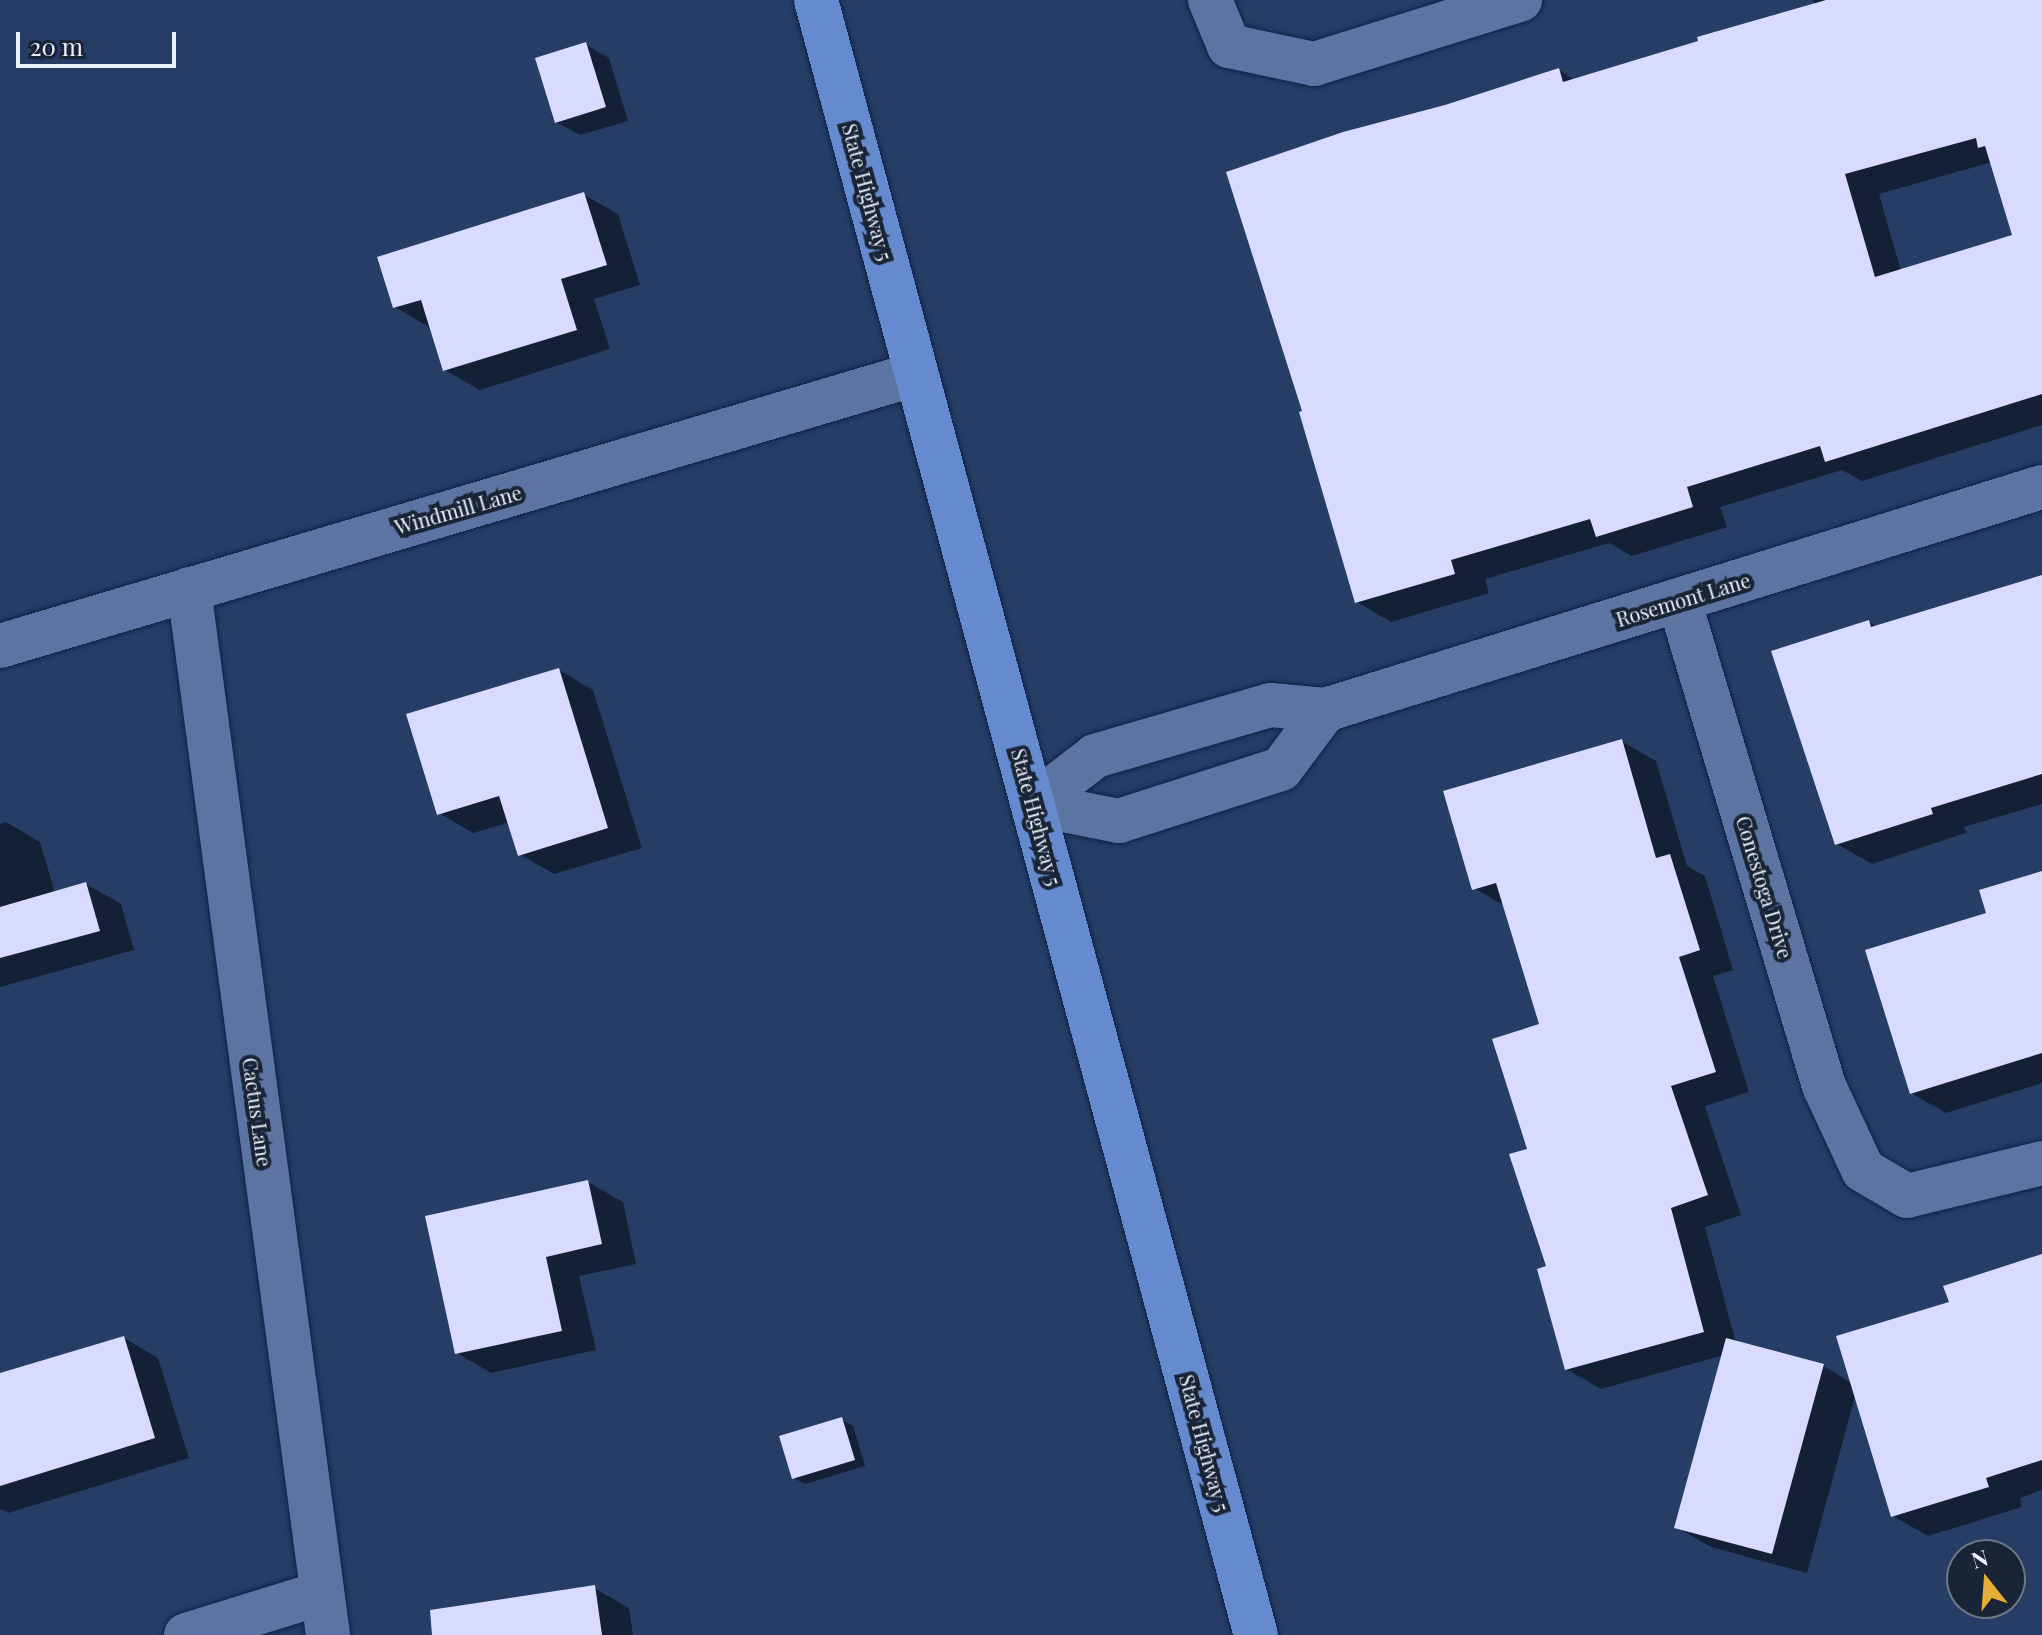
<!DOCTYPE html>
<html>
<head>
<meta charset="utf-8">
<style>
  body { margin:0 }
  #map { position:relative; width:2042px; height:1635px; overflow:hidden; background:#263d65; font-family:"Playfair Display",serif }
  div>[style] { position:absolute }
  .shadow>* { inset:0; background:#0007 }
  .building>* { inset:0; background:#d8dbfd }
  .roads { filter:drop-shadow(0 0 2px #0e2249) drop-shadow(0 0 2px #0e2249) }
  .minor>* { height:44px; margin:-22px; padding:0 22px; transform-origin:22px; border-radius:22px; background:#5b74a1 }
  .major>* { height:44px; margin:-22px; padding:0 22px; transform-origin:22px; border-radius:22px; background:#658ace }
  span { translate:-50% -50%; white-space:nowrap; text-align:center; line-height:1.15; -webkit-text-stroke:8px #1a2437; paint-order:stroke }
  .street-label { font-size:20px; color:#ecf2fc }
  .north { position:absolute; left:1946px; top:1539px; width:80px; height:80px; box-sizing:border-box; background:#1a2437; border:2px solid #6e7686; border-radius:50%; rotate:343deg; font-size:22px; font-weight:700; line-height:32px; text-align:center; color:#ecf2fc }
  .north::after { content:''; display:block; margin:auto; width:28px; height:36px; background:#e5ad36; clip-path:polygon(50% 0,100% 100%,50% 72%,0 100%) }
  .scale { position:absolute; left:16px; top:32px; width:160px; height:36px; box-sizing:border-box; border:4px solid #ecf2fc; border-top:0; padding-left:10px; font-size:24px; line-height:28px; white-space:nowrap; color:#ecf2fc; -webkit-text-stroke:6px #1a2437; paint-order:stroke }
</style>
</head>
<body>
<div id="map">
  <div class="shadow">
    <div style="clip-path:polygon(evenodd,1813px 0,2042px 0,2042px 425px,1862px 481px,1842px 470px,1720px 507px,1727px 527px,1632px 556px,1609px 543px,1485px 579px,1489px 593px,1391px 622px,1357px 602px,1445px 107px,1559px 70px,1576px 81px,1815px 5px,1813px 0,1992px 162px,2015px 237px,1901px 271px,1879px 194px,1992px 162px)"></div>
    <div style="clip-path:polygon(586px 45px,609px 58px,628px 121px,580px 135px,556px 122px)"></div>
    <div style="clip-path:polygon(583px 194px,618px 214px,640px 285px,594px 299px,610px 349px,480px 390px,445px 370px,429px 327px,395px 307px)"></div>
    <div style="clip-path:polygon(2042px 575px,2042px 804px,1964px 827px,1966px 833px,1872px 864px,1837px 844px,1869px 622px,1878px 627px)"></div>
    <div style="clip-path:polygon(559px 670px,593px 690px,642px 848px,554px 874px,519px 854px,510px 822px,473px 833px,439px 813px)"></div>
    <div style="clip-path:polygon(1621px 741px,1656px 761px,1687px 866px,1705px 876px,1733px 970px,1713px 976px,1749px 1092px,1705px 1106px,1741px 1215px,1705px 1227px,1736px 1343px,1823px 1366px,1852px 1383px,1951px 1303px,2042px 1256px,2042px 1490px,2020px 1498px,2022px 1507px,1928px 1536px,1893px 1516px,1856px 1393px,1807px 1573px,1711px 1547px,1676px 1527px,1724px 1355px,1601px 1389px,1566px 1369px,1529px 1150px,1541px 1025px,1505px 906px,1474px 888px)"></div>
    <div style="clip-path:polygon(6px 822px,40px 842px,55px 893px,86px 884px,121px 904px,134px 950px,0 987px,0 824px)"></div>
    <div style="clip-path:polygon(2042px 873px,2042px 1083px,1946px 1113px,1911px 1093px,1988px 914px)"></div>
    <div style="clip-path:polygon(588px 1182px,623px 1202px,636px 1264px,579px 1276px,596px 1350px,491px 1373px,457px 1353px)"></div>
    <div style="clip-path:polygon(124px 1338px,158px 1358px,189px 1458px,8px 1513px,0 1509px,0 1375px)"></div>
    <div style="clip-path:polygon(841px 1419px,853px 1426px,865px 1466px,805px 1484px,794px 1478px)"></div>
    <div style="clip-path:polygon(594px 1588px,629px 1608px,633px 1635px,486px 1635px)"></div>
  </div>
  <div class="building">
    <div style="clip-path:polygon(evenodd,1826px 0,2042px 0,2042px 394px,1825px 462px,1820px 446px,1687px 487px,1693px 507px,1596px 537px,1590px 519px,1451px 560px,1455px 574px,1355px 603px,1299px 412px,1302px 411px,1226px 172px,1343px 132px,1445px 105px,1559px 68px,1563px 82px,1698px 41px,1697px 37px,1826px 0,1976px 138px,1978px 148px,1985px 146px,2012px 235px,1875px 277px,1845px 174px,1976px 138px)"></div>
    <div style="clip-path:polygon(586px 42px,606px 107px,555px 123px,535px 58px)"></div>
    <div style="clip-path:polygon(584px 192px,607px 265px,561px 279px,577px 330px,443px 371px,421px 300px,393px 308px,377px 257px)"></div>
    <div style="clip-path:polygon(2042px 575px,2042px 774px,1931px 808px,1933px 814px,1835px 845px,1771px 651px,1869px 620px,1871px 627px)"></div>
    <div style="clip-path:polygon(559px 668px,608px 828px,518px 856px,499px 796px,437px 815px,406px 714px)"></div>
    <div style="clip-path:polygon(1622px 739px,1656px 858px,1670px 854px,1700px 950px,1679px 957px,1716px 1072px,1671px 1086px,1708px 1195px,1671px 1208px,1704px 1332px,1565px 1370px,1537px 1269px,1546px 1266px,1509px 1154px,1527px 1149px,1492px 1039px,1539px 1024px,1496px 883px,1472px 890px,1443px 791px)"></div>
    <div style="clip-path:polygon(2042px 871px,2042px 1053px,1910px 1094px,1865px 950px,1986px 913px,1979px 890px)"></div>
    <div style="clip-path:polygon(86px 882px,100px 931px,0 958px,0 907px)"></div>
    <div style="clip-path:polygon(588px 1180px,602px 1244px,546px 1257px,562px 1331px,455px 1354px,425px 1216px)"></div>
    <div style="clip-path:polygon(2042px 1254px,2042px 1460px,1986px 1478px,1989px 1487px,1891px 1517px,1836px 1336px,1949px 1302px,1943px 1286px)"></div>
    <div style="clip-path:polygon(124px 1336px,155px 1438px,0 1486px,0 1373px)"></div>
    <div style="clip-path:polygon(1726px 1338px,1824px 1364px,1772px 1554px,1674px 1528px)"></div>
    <div style="clip-path:polygon(842px 1417px,855px 1460px,792px 1479px,779px 1436px)"></div>
    <div style="clip-path:polygon(595px 1585px,602px 1635px,432px 1635px,430px 1610px)"></div>
  </div>
  <div class="roads">
    <div class="minor">
      <div style="left:1210px;top:0;width:50px;rotate:67.6deg"></div>
      <div style="left:1229px;top:46px;width:87px;rotate:12deg"></div>
      <div style="left:1314px;top:64px;width:216px;rotate:-17.3deg"></div>
      <div style="left:189px;top:589px;width:1055px;rotate:82.43deg"></div>
      <div style="left:1679px;top:600px;width:507px;rotate:73.39deg"></div>
      <div style="left:1824px;top:1086px;width:93px;rotate:65.1deg"></div>
      <div style="left:1863px;top:1170px;width:51px;rotate:30.6deg"></div>
      <div style="left:1907px;top:1196px;width:139px;rotate:-13.7deg"></div>
      <div style="left:0;top:646px;width:956px;rotate:-16.54deg"></div>
      <div style="left:1033px;top:804px;width:78px;rotate:-37.7deg"></div>
      <div style="left:1095px;top:756px;width:183px;rotate:-16.2deg"></div>
      <div style="left:1271px;top:705px;width:54px;rotate:5.3deg"></div>
      <div style="left:1325px;top:710px;width:751px;rotate:-17.28deg"></div>
      <div style="left:1033px;top:804px;width:88px;rotate:11.2deg"></div>
      <div style="left:1119px;top:821px;width:170px;rotate:-17.8deg"></div>
      <div style="left:1281px;top:769px;width:74px;rotate:-53.3deg"></div>
      <div style="left:186px;top:1635px;width:142px;rotate:-17.2deg"></div>
    </div>
    <div class="major">
      <div style="left:816px;top:0;width:1693px;rotate:74.94deg"></div>
    </div>
  </div>
  <div class="street-label">
    <span style="left:868px;top:192px;rotate:75deg">State Highway 5</span>
    <span style="left:458px;top:509px;rotate:-16deg">Windmill Lane</span>
    <span style="left:1683px;top:599px;rotate:-17deg">Rosemont Lane</span>
    <span style="left:1037px;top:817px;rotate:75deg">State Highway 5</span>
    <span style="left:1765px;top:887px;rotate:73deg">Conestoga Drive</span>
    <span style="left:258px;top:1112px;rotate:82deg">Cactus Lane</span>
    <span style="left:1205px;top:1443px;rotate:75deg">State Highway 5</span>
  </div>
  <div class="north">N</div>
  <div class="scale">20 m</div>
</div>
</body>
</html>
